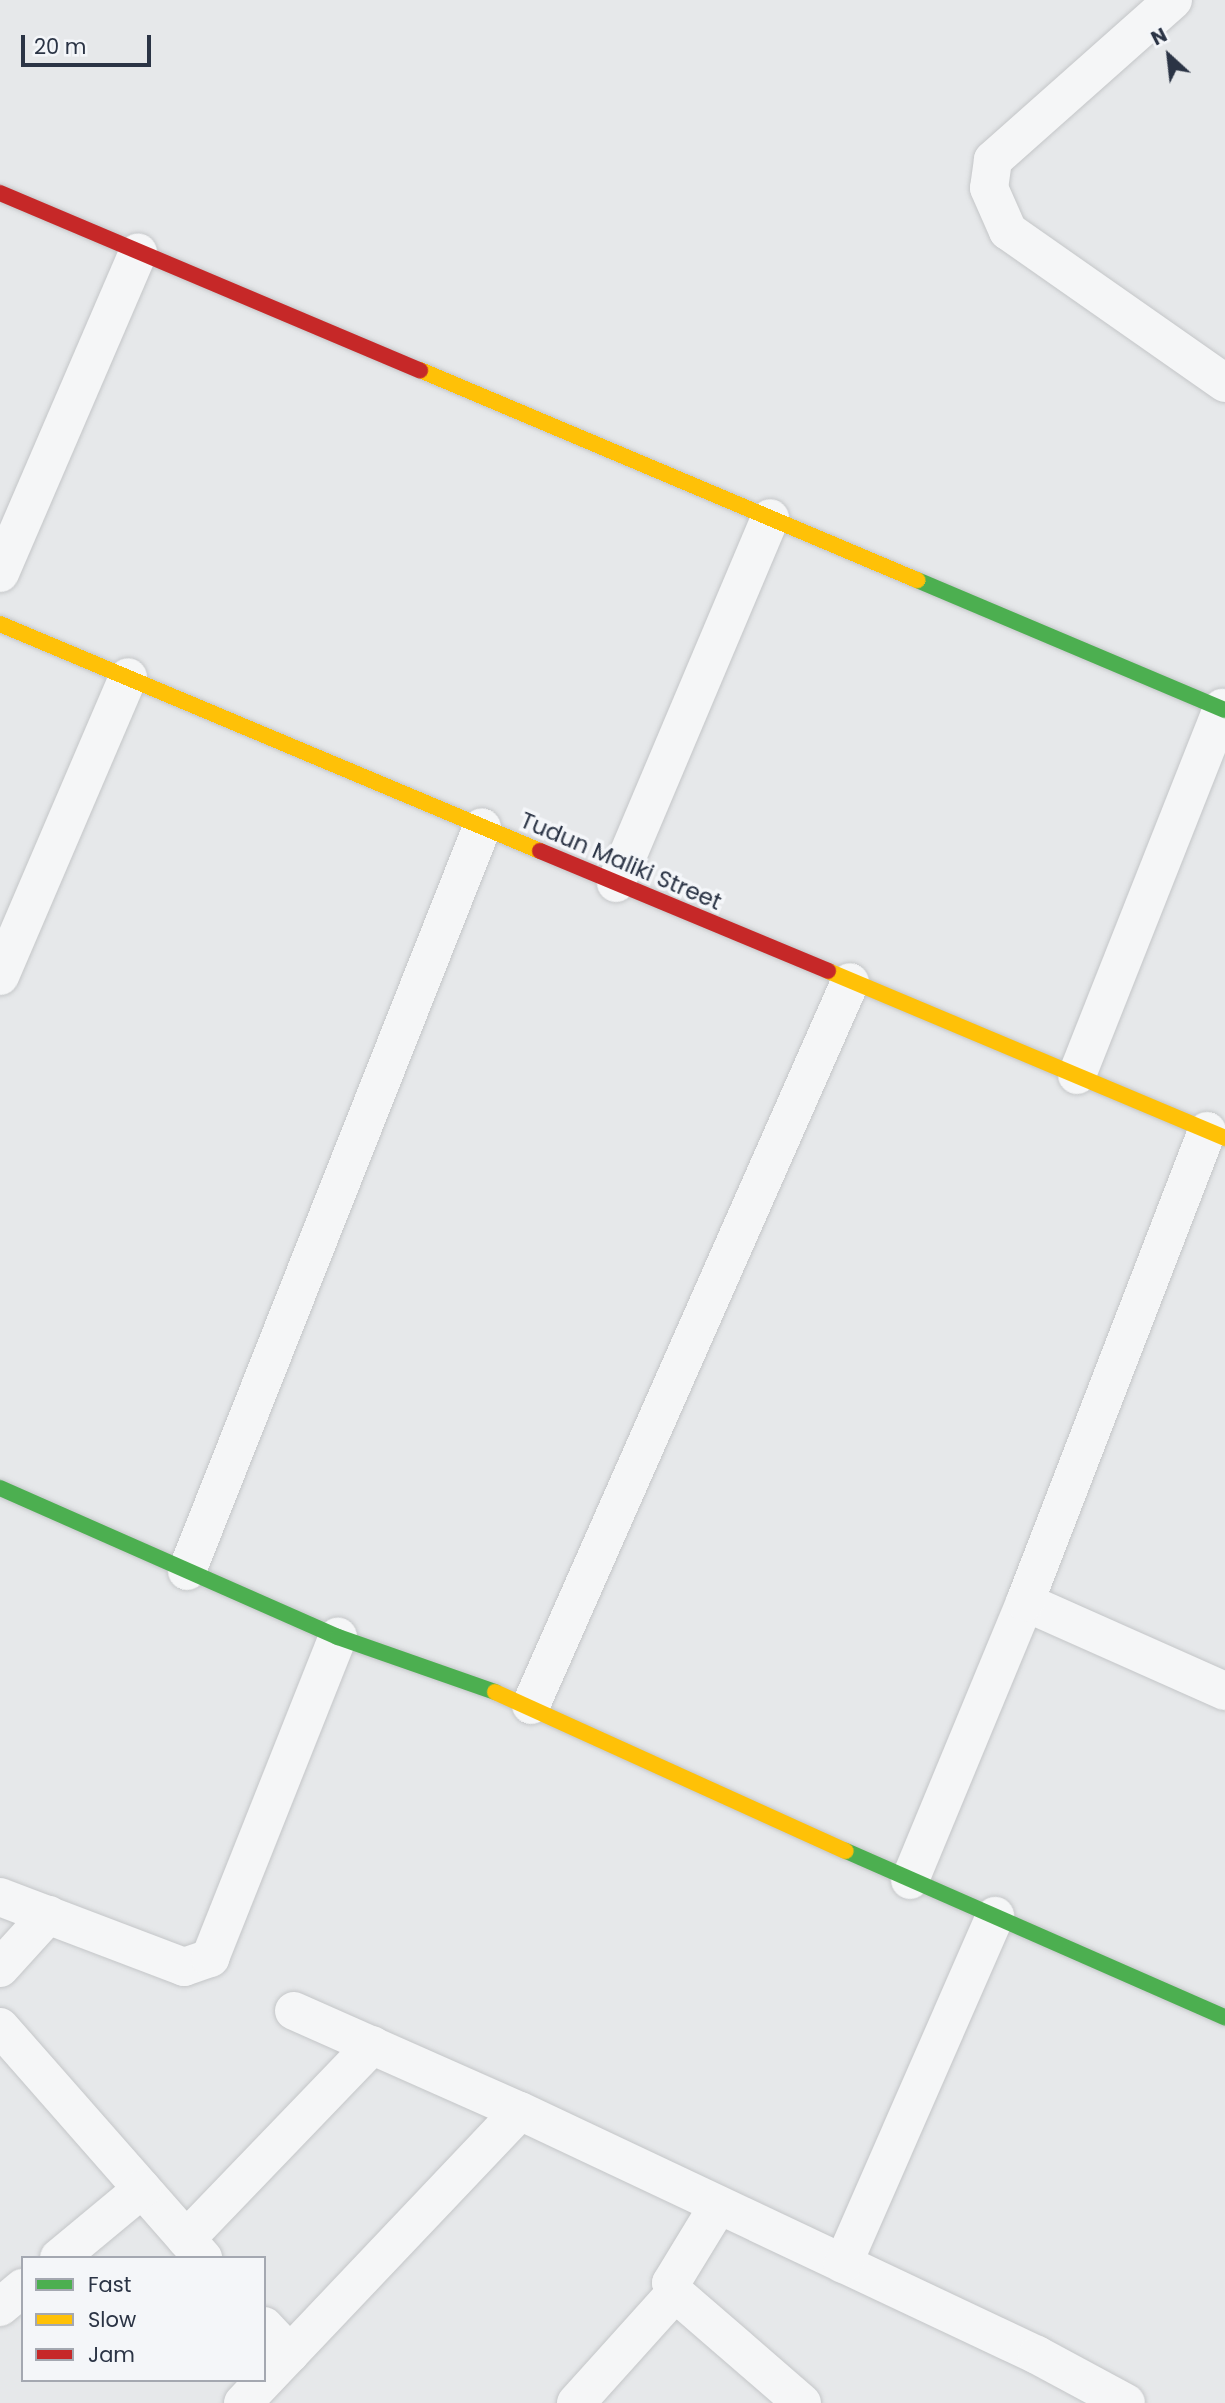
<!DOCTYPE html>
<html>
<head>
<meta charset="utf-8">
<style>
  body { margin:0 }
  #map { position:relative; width:1225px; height:2403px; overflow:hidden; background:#e6e8ea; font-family:Poppins,sans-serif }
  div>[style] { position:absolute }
  .roads { filter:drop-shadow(0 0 2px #c4c6c8) drop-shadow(0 0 2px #c4c6c8) }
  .street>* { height:38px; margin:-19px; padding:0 19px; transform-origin:19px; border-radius:19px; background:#f5f6f7 }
  .fast>* { height:16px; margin:-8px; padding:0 8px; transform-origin:8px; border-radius:8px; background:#4caf50 }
  .slow>* { height:16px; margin:-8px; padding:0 8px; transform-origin:8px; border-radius:8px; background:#ffc107 }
  .jam>* { height:16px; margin:-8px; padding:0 8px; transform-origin:8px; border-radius:8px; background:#c62828 }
  span { translate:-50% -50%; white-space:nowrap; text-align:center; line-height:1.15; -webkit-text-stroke:7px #f4f6f9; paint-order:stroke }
  .street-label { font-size:23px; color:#2b3445 }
  .legend { position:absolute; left:21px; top:2256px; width:245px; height:126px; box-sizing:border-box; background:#f4f6f9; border:2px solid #a4a8b1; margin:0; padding:9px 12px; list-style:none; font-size:21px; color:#2b3445 }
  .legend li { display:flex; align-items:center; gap:14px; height:35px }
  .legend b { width:35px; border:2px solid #a4a8b1 }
  .north { position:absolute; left:1134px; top:21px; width:70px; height:70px; -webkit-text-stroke:5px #f4f6f9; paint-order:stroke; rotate:333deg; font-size:19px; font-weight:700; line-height:28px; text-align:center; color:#2b3445 }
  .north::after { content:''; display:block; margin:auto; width:24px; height:32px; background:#2b3445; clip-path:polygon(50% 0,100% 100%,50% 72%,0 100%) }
  .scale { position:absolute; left:21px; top:35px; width:130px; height:32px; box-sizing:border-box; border:4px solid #2b3445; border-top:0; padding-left:9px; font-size:21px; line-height:24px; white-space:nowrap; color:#2b3445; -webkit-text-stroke:5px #f4f6f9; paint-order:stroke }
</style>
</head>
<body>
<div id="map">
  <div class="roads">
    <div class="street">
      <div style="left:1173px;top:0;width:241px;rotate:138.4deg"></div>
      <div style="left:993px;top:160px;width:28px;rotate:98deg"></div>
      <div style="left:989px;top:188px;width:47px;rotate:66.2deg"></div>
      <div style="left:1008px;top:231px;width:265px;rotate:35deg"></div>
      <div style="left:0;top:573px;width:349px;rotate:-66.7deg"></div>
      <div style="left:616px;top:883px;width:396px;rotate:-67.1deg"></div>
      <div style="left:0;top:976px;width:325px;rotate:-66.8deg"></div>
      <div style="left:1077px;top:1075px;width:395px;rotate:-68.4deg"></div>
      <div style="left:187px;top:1571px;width:800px;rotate:-68.37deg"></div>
      <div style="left:1025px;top:1602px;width:219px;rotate:24deg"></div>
      <div style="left:531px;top:1705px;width:790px;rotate:-66.19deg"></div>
      <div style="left:910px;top:1880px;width:301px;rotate:-67.5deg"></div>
      <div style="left:1025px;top:1602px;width:505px;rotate:-68.87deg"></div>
      <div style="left:0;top:1897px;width:197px;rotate:20.8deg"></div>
      <div style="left:184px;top:1967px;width:28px;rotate:-19deg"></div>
      <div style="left:210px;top:1958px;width:346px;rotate:-68.3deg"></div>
      <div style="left:0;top:1968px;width:72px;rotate:-47.8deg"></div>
      <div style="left:294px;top:2011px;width:247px;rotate:23.9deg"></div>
      <div style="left:520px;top:2111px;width:572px;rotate:25.27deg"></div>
      <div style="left:1037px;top:2355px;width:101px;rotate:28.3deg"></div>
      <div style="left:0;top:2027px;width:308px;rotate:48.7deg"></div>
      <div style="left:718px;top:2206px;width:90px;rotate:121.4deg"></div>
      <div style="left:671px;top:2283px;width:11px;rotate:68deg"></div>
      <div style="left:675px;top:2293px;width:168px;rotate:40.9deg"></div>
      <div style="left:186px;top:2239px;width:269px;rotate:-46.1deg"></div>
      <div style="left:59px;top:2258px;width:108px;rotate:-39.7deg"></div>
      <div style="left:843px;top:2264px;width:380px;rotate:-66.4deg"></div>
      <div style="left:0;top:2307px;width:30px;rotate:-40deg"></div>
      <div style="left:264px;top:2326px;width:38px;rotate:47deg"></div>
      <div style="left:243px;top:2403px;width:402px;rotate:-46.5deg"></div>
      <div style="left:576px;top:2403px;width:148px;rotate:-48deg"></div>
    </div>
    <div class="fast">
      <div style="left:917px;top:580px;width:334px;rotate:22.9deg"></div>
      <div style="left:0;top:1488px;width:369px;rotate:23.8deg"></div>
      <div style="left:338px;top:1637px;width:166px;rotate:19.3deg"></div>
      <div style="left:846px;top:1851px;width:414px;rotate:23.7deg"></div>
    </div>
    <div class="slow">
      <div style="left:420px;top:370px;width:540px;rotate:22.91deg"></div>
      <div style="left:0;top:624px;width:586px;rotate:22.8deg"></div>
      <div style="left:828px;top:971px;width:431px;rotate:22.8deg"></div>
      <div style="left:495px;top:1692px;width:385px;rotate:24.4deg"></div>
    </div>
    <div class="jam">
      <div style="left:0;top:193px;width:456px;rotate:22.9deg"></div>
      <div style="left:540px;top:851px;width:312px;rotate:22.6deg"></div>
    </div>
  </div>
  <div class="street-label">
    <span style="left:621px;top:861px;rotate:23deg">Tudun Maliki Street</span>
  </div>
  <ul class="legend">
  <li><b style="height:9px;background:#4caf50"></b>Fast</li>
  <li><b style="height:9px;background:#ffc107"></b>Slow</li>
  <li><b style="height:9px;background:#c62828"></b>Jam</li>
  </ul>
  <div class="north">N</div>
  <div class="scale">20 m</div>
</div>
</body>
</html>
